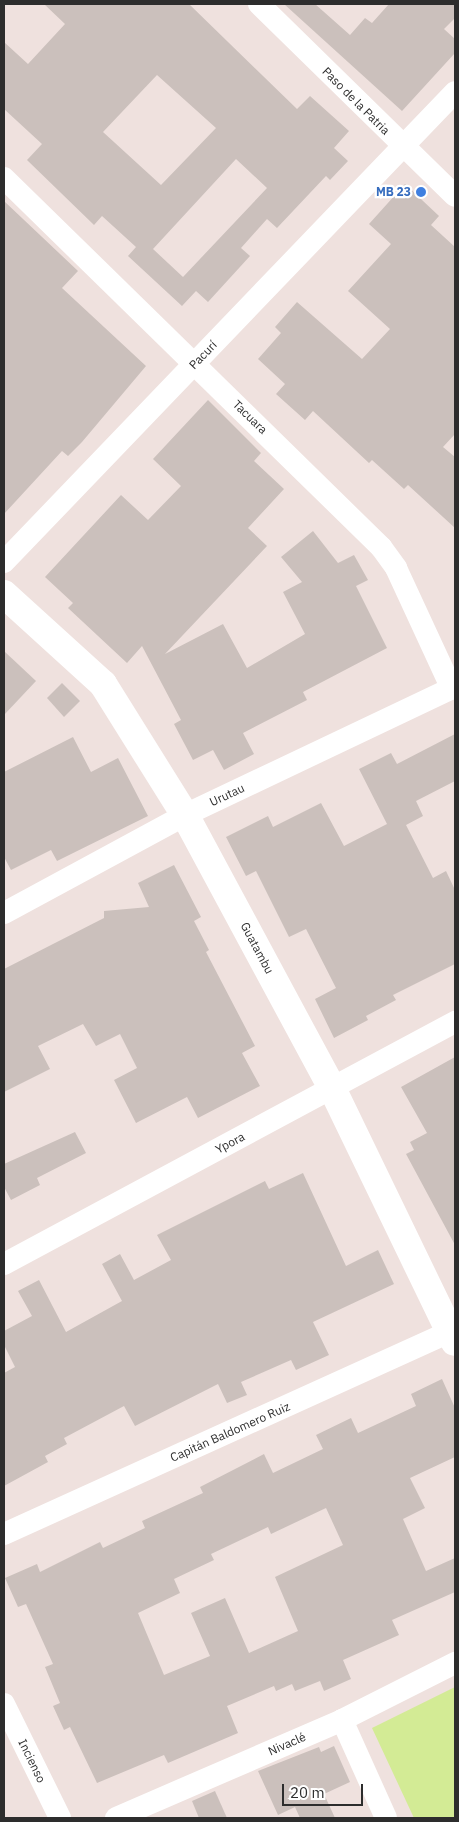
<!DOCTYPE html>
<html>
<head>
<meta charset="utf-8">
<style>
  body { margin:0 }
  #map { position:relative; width:459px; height:1822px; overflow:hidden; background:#efe1de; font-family:"IBM Plex Sans",sans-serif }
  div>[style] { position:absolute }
  .green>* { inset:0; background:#d3eb95 }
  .building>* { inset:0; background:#cbc0bc }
  .street>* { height:22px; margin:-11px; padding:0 11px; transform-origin:11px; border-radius:11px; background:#fff }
  .secondary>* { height:28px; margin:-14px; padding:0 14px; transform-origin:14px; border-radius:14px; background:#fff }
  .dots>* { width:14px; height:14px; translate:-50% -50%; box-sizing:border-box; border:2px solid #fff; border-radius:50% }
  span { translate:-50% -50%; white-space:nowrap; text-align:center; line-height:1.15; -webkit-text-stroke:4.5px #fff; paint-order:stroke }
  .street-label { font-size:12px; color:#2d2d2d }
  .shop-label { font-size:12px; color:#366cbe; font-weight:700 }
  .right { translate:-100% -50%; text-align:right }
  .frame { position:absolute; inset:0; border:5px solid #2d2d2d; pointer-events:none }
  .scale { position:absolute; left:282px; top:1784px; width:81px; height:22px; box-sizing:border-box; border:2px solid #2d2d2d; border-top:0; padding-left:6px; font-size:15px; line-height:18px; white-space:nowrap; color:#2d2d2d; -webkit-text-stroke:4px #fff; paint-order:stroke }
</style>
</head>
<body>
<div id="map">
  <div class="green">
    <div style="clip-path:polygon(455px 1687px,455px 1818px,414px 1818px,372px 1728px)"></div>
  </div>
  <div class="building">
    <div style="clip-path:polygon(evenodd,44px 4px,189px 4px,297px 109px,310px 96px,349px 131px,334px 148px,348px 161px,330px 180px,326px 176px,277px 228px,267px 219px,241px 248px,250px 256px,208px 302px,196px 291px,182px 306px,128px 256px,136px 247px,102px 216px,94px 225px,27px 160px,42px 144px,4px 109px,4px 42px,28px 64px,65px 24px,44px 4px,157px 75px,216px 128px,161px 185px,103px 132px,157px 75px,44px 4px,236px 159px,267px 188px,183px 277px,153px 249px,236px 159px)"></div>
    <div style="clip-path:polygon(284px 4px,315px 4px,350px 35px,365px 18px,372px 23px,389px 4px,455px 4px,455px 18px,444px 29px,455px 39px,455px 53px,402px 111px)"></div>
    <div style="clip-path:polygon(405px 184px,439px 216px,431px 225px,455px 247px,455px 434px,443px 447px,455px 457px,455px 528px,408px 485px,404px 489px,372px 460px,369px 463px,313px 411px,305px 420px,276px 394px,285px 384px,258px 359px,281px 333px,275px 327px,297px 302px,362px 359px,390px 329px,348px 291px,391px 244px,369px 224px)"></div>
    <div style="clip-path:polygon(4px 201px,78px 271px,62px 288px,146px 366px,82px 442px,68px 456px,62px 451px,4px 514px)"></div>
    <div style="clip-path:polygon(208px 400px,261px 453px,254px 461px,284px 489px,248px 528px,267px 546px,165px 654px,223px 624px,247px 668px,305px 634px,283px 592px,302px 582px,281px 557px,313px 531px,338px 563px,354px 555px,368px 580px,356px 586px,387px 648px,303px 692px,307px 700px,243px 733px,254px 754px,224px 770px,213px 750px,193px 760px,174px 724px,181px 720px,142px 646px,127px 663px,68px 608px,73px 603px,45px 577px,121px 495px,148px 520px,181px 486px,153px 459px)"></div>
    <div style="clip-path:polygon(4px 651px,36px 681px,4px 715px)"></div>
    <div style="clip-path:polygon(62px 683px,80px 701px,64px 717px,47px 698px)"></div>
    <div style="clip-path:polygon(455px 734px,455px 781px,416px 801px,423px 816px,406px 825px,433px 878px,446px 871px,455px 890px,455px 964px,393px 995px,396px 1000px,366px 1016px,368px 1020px,334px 1038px,315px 999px,336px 988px,306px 929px,289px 937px,256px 871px,246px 876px,226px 837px,268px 816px,273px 827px,321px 803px,344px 846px,387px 824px,359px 769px,391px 753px,397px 764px)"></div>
    <div style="clip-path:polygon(73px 737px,91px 772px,118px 758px,148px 816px,57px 861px,51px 850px,11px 870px,4px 857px,4px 772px)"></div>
    <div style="clip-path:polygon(174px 865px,201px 917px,194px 921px,209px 950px,206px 952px,255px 1046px,242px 1053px,260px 1086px,198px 1118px,187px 1097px,136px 1123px,114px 1080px,137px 1068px,120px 1034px,96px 1046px,83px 1024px,38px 1046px,50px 1069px,4px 1092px,4px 969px,104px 918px,104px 911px,149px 907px,138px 883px)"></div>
    <div style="clip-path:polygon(455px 1057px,455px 1245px,406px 1154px,414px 1150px,410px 1142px,427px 1133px,401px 1087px)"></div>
    <div style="clip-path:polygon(75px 1132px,86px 1153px,37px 1178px,40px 1185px,11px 1200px,4px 1187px,4px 1164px)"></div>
    <div style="clip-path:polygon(303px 1173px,346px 1266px,378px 1250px,394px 1284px,313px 1322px,329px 1355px,296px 1370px,291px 1360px,241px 1382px,247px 1395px,227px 1403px,218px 1384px,135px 1426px,124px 1406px,64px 1438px,67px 1444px,45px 1456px,48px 1462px,4px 1486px,4px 1373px,15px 1367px,4px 1345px,4px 1331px,32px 1316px,18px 1291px,39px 1280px,66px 1332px,122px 1301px,102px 1264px,120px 1254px,134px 1280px,171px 1260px,157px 1235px,265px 1181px,269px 1189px)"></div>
    <div style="clip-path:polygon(evenodd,442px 1379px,455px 1408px,455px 1457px,410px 1478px,425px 1508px,403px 1519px,426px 1571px,455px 1558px,455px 1592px,392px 1620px,399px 1635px,343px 1660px,351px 1679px,324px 1691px,320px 1681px,295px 1691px,292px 1684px,276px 1691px,274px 1686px,227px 1706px,238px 1733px,168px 1763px,164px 1755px,97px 1783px,70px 1727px,64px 1730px,53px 1706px,60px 1703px,45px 1667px,53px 1664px,26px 1604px,18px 1607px,5px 1578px,37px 1564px,40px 1572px,100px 1542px,103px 1548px,145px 1528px,142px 1521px,203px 1493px,200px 1487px,264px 1454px,273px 1473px,323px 1449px,316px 1435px,351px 1418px,358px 1433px,416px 1406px,411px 1394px,442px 1379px,326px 1508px,343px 1545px,275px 1577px,298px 1631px,249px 1653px,225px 1598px,191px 1613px,210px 1656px,164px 1675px,138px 1613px,180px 1593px,174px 1579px,214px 1560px,211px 1554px,268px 1527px,271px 1534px,326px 1508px)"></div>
    <div style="clip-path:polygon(334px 1746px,350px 1782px,324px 1794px,335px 1818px,300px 1818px,295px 1807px,278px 1815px,258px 1771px,319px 1747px,321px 1752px)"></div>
    <div style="clip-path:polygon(215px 1791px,227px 1818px,199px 1818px,192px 1801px)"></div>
  </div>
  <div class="street">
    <div style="left:259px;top:4px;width:274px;rotate:44.4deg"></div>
    <div style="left:4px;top:178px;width:528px;rotate:44.39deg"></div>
    <div style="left:381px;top:547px;width:26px;rotate:54deg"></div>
    <div style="left:396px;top:568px;width:133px;rotate:65.2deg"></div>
    <div style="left:4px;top:562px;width:651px;rotate:-46.18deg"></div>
    <div style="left:4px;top:913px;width:206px;rotate:-28.4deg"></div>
    <div style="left:185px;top:815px;width:299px;rotate:-25.4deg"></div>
    <div style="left:4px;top:1264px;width:512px;rotate:-28.22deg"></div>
    <div style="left:4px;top:1534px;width:495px;rotate:-24.4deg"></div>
    <div style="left:4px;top:1704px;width:127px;rotate:63.8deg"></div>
    <div style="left:342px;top:1720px;width:107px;rotate:65.8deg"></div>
    <div style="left:116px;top:1818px;width:246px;rotate:-23.4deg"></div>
    <div style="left:342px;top:1720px;width:127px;rotate:-26.8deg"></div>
  </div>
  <div class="secondary">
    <div style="left:4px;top:594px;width:134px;rotate:42.3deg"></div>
    <div style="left:103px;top:684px;width:155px;rotate:58deg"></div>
    <div style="left:185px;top:815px;width:310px;rotate:61.7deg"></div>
    <div style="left:332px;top:1088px;width:282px;rotate:64.2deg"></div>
  </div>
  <div class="dots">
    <div style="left:421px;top:192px;background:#3f7fe0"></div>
  </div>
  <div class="street-label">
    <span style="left:356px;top:101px;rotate:45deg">Paso de la Patria</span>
    <span style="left:203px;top:355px;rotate:-46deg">Pacurí</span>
    <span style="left:250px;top:417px;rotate:44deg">Tacuara</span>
    <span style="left:227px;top:795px;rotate:-25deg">Urutau</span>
    <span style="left:257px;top:948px;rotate:62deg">Guatambu</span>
    <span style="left:230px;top:1143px;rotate:-28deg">Ypora</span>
    <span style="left:230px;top:1432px;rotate:-24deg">Capitán Baldomero Ruiz</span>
    <span style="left:287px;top:1744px;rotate:-24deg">Nivaclé</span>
    <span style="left:32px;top:1761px;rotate:64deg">Incienso</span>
  </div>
  <div class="shop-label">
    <span class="right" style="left:411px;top:192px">MB 23</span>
  </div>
  <div class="frame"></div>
  <div class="scale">20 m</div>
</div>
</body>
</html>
